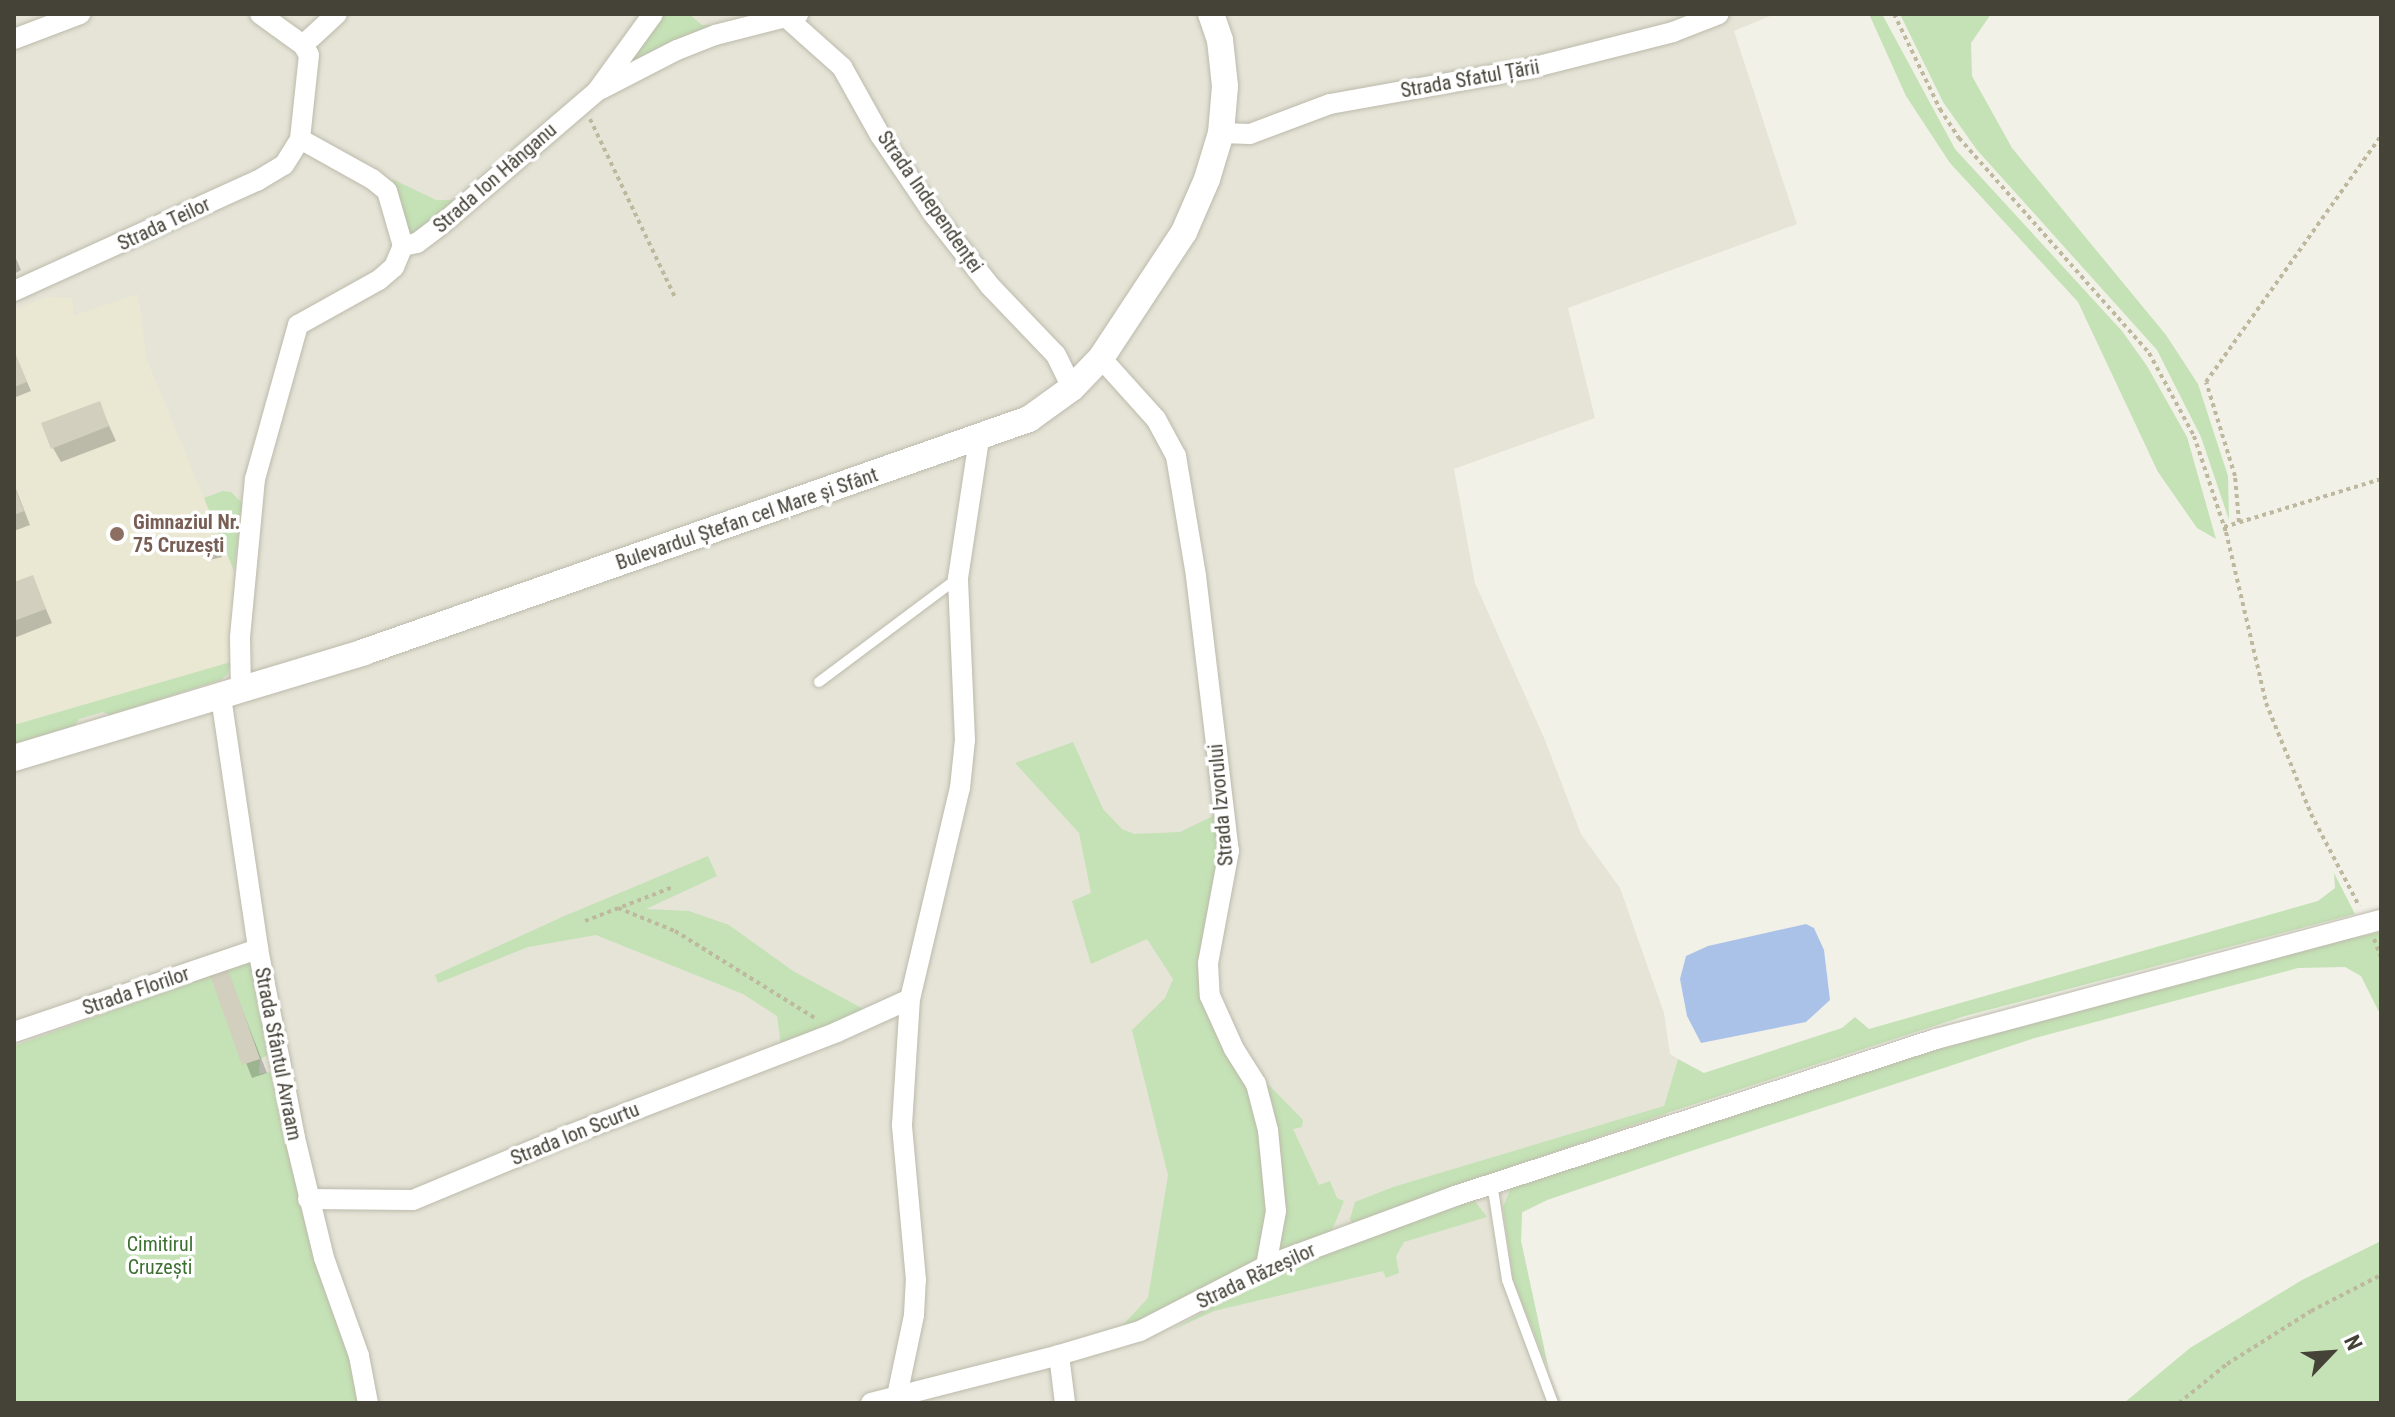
<!DOCTYPE html>
<html>
<head>
<meta charset="utf-8">
<style>
  body { margin:0 }
  #map { position:relative; width:2395px; height:1417px; overflow:hidden; background:#f2f1e8; font-family:"Roboto Condensed",sans-serif }
  div>[style] { position:absolute }
  .residential>* { inset:0; background:#e5e4d7 }
  .education>* { inset:0; background:#eae8d3 }
  .green>* { inset:0; background:#c4e2b5 }
  .water>* { inset:0; background:#abc2e8 }
  .shadow>* { inset:0; background:#0003 }
  .building>* { inset:0; background:#d2cfbe }
  .path>* { height:4px; margin-top:-2px; transform-origin:0; background:repeating-linear-gradient(90deg,#bdb89e 0 4px,transparent 0 8px) }
  .roads { filter:drop-shadow(0 0 2px #bcbaab) drop-shadow(0 0 2px #bcbaab) }
  .service>* { height:10px; margin:-5px; padding:0 5px; transform-origin:5px; border-radius:5px; background:#fff }
  .minor>* { height:20px; margin:-10px; padding:0 10px; transform-origin:10px; border-radius:10px; background:#fff }
  .tertiary>* { height:26px; margin:-13px; padding:0 13px; transform-origin:13px; border-radius:13px; background:#fff }
  .dots>* { width:22px; height:22px; translate:-50% -50%; box-sizing:border-box; border:4px solid #fff; border-radius:50% }
  span { translate:-50% -50%; white-space:nowrap; text-align:center; line-height:1.15; -webkit-text-stroke:7px #fff; paint-order:stroke }
  .street-label { font-size:20px; color:#454237 }
  .education-label { font-size:20px; color:#785e54; font-weight:700 }
  .left { translate:0 -50%; text-align:left }
  .park-label { font-size:20px; color:#3c7031 }
  .frame { position:absolute; inset:0; border:16px solid #454237; pointer-events:none }
  .north { position:absolute; left:2291px; top:1313px; width:80px; height:80px; -webkit-text-stroke:6px #fff; paint-order:stroke; rotate:65deg; font-size:22px; font-weight:700; line-height:32px; text-align:center; color:#454237 }
  .north::after { content:''; display:block; margin:auto; width:28px; height:36px; background:#454237; clip-path:polygon(50% 0,100% 100%,50% 72%,0 100%) }
</style>
</head>
<body>
<div id="map">
  <div class="residential">
    <div style="clip-path:polygon(14px 14px,1775px 14px,1734px 31px,1797px 224px,1568px 308px,1595px 418px,1454px 469px,1475px 583px,1545px 740px,1581px 834px,1620px 888px,1664px 1013px,1670px 1054px,1678px 1059px,1664px 1106px,1682px 1154px,1547px 1200px,1522px 1213px,1521px 1241px,1549px 1371px,1562px 1403px,14px 1403px)"></div>
  </div>
  <div class="education">
    <div style="clip-path:polygon(138px 294px,147px 360px,234px 571px,231px 662px,14px 725px,14px 310px,46px 297px,72px 298px,74px 315px)"></div>
  </div>
  <div class="green">
    <div style="clip-path:polygon(659px 14px,689px 14px,702px 25px,721px 25px,613px 76px)"></div>
    <div style="clip-path:polygon(1869px 14px,1882px 14px,1955px 149px,2122px 331px,2147px 366px,2187px 437px,2216px 539px,2197px 528px,2158px 472px,2078px 302px,1950px 163px,1906px 96px)"></div>
    <div style="clip-path:polygon(1900px 14px,1991px 14px,1971px 43px,1972px 76px,2012px 148px,2166px 335px,2198px 384px,2228px 476px,2229px 520px,2201px 437px,2157px 350px,1977px 150px,1943px 102px)"></div>
    <div style="clip-path:polygon(392px 179px,436px 200px,457px 200px,415px 234px,406px 232px)"></div>
    <div style="clip-path:polygon(223px 491px,231px 492px,242px 503px,234px 571px,204px 498px)"></div>
    <div style="clip-path:polygon(231px 662px,227px 675px,220px 680px,110px 715px,103px 712px,79px 719px,75px 726px,14px 744px,14px 725px)"></div>
    <div style="clip-path:polygon(1073px 742px,1103px 809px,1122px 829px,1134px 834px,1180px 832px,1215px 815px,1220px 871px,1203px 957px,1261px 1128px,1270px 1210px,1263px 1251px,1256px 1263px,1148px 1318px,1122px 1326px,1148px 1298px,1168px 1175px,1132px 1030px,1165px 998px,1173px 979px,1147px 939px,1091px 964px,1072px 901px,1091px 893px,1079px 833px,1015px 763px)"></div>
    <div style="clip-path:polygon(708px 856px,717px 876px,646px 909px,689px 911px,729px 925px,793px 971px,869px 1012px,781px 1046px,777px 1016px,743px 994px,596px 935px,528px 947px,438px 983px,435px 975px,562px 917px)"></div>
    <div style="clip-path:polygon(2334px 873px,2355px 914px,1965px 1016px,1667px 1113px,1471px 1181px,1354px 1227px,1350px 1219px,1355px 1202px,1393px 1187px,1664px 1106px,1678px 1059px,1704px 1073px,1842px 1028px,1855px 1017px,1869px 1029px,2318px 901px,2335px 888px)"></div>
    <div style="clip-path:polygon(2381px 932px,2381px 1016px,2361px 976px,2345px 967px,2298px 968px,2035px 1038px,1682px 1154px,1547px 1200px,1522px 1212px,1521px 1241px,1549px 1371px,1513px 1280px,1503px 1207px,1511px 1187px,1932px 1051px,2285px 952px)"></div>
    <div style="clip-path:polygon(248px 962px,254px 968px,270px 1054px,260px 1059px,259px 1074px,269px 1072px,277px 1077px,358px 1381px,361px 1403px,14px 1403px,14px 1046px)"></div>
    <div style="clip-path:polygon(1257px 1073px,1303px 1120px,1302px 1127px,1293px 1129px,1319px 1185px,1330px 1181px,1337px 1198px,1344px 1201px,1330px 1235px,1276px 1256px)"></div>
    <div style="clip-path:polygon(1474px 1200px,1487px 1217px,1404px 1242px,1396px 1256px,1399px 1273px,1386px 1278px,1383px 1271px,1214px 1311px,1172px 1330px,1281px 1266px)"></div>
    <div style="clip-path:polygon(2381px 1241px,2381px 1403px,2124px 1403px,2190px 1348px,2302px 1280px)"></div>
  </div>
  <div class="water">
    <div style="clip-path:polygon(1806px 924px,1814px 928px,1824px 950px,1830px 1000px,1806px 1022px,1701px 1043px,1687px 1016px,1680px 979px,1686px 956px,1708px 946px)"></div>
  </div>
  <div class="shadow">
    <div style="clip-path:polygon(14px 254px,21px 270px,14px 274px)"></div>
    <div style="clip-path:polygon(14px 352px,31px 391px,16px 397px,14px 393px)"></div>
    <div style="clip-path:polygon(99px 403px,116px 441px,61px 462px,53px 448px)"></div>
    <div style="clip-path:polygon(14px 484px,30px 525px,14px 531px)"></div>
    <div style="clip-path:polygon(217px 542px,222px 557px,210px 560px,208px 557px)"></div>
    <div style="clip-path:polygon(32px 577px,52px 623px,14px 638px,14px 584px)"></div>
    <div style="clip-path:polygon(227px 971px,267px 1073px,252px 1078px,212px 976px)"></div>
  </div>
  <div class="building">
    <div style="clip-path:polygon(14px 350px,27px 382px,14px 387px)"></div>
    <div style="clip-path:polygon(100px 401px,109px 426px,51px 449px,41px 423px)"></div>
    <div style="clip-path:polygon(14px 486px,24px 511px,14px 515px)"></div>
    <div style="clip-path:polygon(216px 536px,221px 553px,206px 558px,201px 541px)"></div>
    <div style="clip-path:polygon(33px 575px,46px 609px,14px 621px,14px 582px)"></div>
    <div style="clip-path:polygon(228px 969px,260px 1059px,242px 1065px,210px 975px)"></div>
  </div>
  <div class="path">
    <div style="left:1894px;top:14px;width:106px;rotate:64.2deg"></div>
    <div style="left:1940px;top:109px;width:35px;rotate:57deg"></div>
    <div style="left:1959px;top:138px;width:287px;rotate:48.5deg"></div>
    <div style="left:2149px;top:353px;width:94px;rotate:61.5deg"></div>
    <div style="left:2194px;top:436px;width:101px;rotate:71.6deg"></div>
    <div style="left:2226px;top:532px;width:176px;rotate:76.8deg"></div>
    <div style="left:2266px;top:703px;width:120px;rotate:67.9deg"></div>
    <div style="left:2311px;top:814px;width:104px;rotate:62.4deg"></div>
    <div style="left:590px;top:119px;width:197px;rotate:64.5deg"></div>
    <div style="left:2239px;top:522px;width:46px;rotate:-95deg"></div>
    <div style="left:2235px;top:476px;width:98px;rotate:-107.1deg"></div>
    <div style="left:2206px;top:382px;width:302px;rotate:-54.6deg"></div>
    <div style="left:2224px;top:527px;width:164px;rotate:-17deg"></div>
    <div style="left:618px;top:908px;width:61px;rotate:22deg"></div>
    <div style="left:675px;top:931px;width:168px;rotate:31.9deg"></div>
    <div style="left:585px;top:921px;width:94px;rotate:-21.1deg"></div>
    <div style="left:2374px;top:939px;width:19px;rotate:69deg"></div>
    <div style="left:2179px;top:1403px;width:62px;rotate:-39.1deg"></div>
    <div style="left:2227px;top:1364px;width:99px;rotate:-32.2deg"></div>
    <div style="left:2311px;top:1311px;width:79px;rotate:-27.2deg"></div>
  </div>
  <div class="roads">
    <div class="service">
      <div style="left:819px;top:682px;width:174px;rotate:-36.8deg"></div>
      <div style="left:1492px;top:1183px;width:98px;rotate:81.2deg"></div>
      <div style="left:1507px;top:1280px;width:131px;rotate:69.5deg"></div>
    </div>
    <div class="minor">
      <div style="left:787px;top:18px;width:74px;rotate:41.7deg"></div>
      <div style="left:842px;top:67px;width:78px;rotate:60.8deg"></div>
      <div style="left:880px;top:135px;width:98px;rotate:55.8deg"></div>
      <div style="left:935px;top:216px;width:89px;rotate:51.8deg"></div>
      <div style="left:990px;top:286px;width:95px;rotate:46.3deg"></div>
      <div style="left:1056px;top:355px;width:37px;rotate:64deg"></div>
      <div style="left:14px;top:39px;width:71px;rotate:-20.7deg"></div>
      <div style="left:303px;top:45px;width:46px;rotate:-42.4deg"></div>
      <div style="left:601px;top:89px;width:85px;rotate:-27.2deg"></div>
      <div style="left:677px;top:50px;width:41px;rotate:-21.5deg"></div>
      <div style="left:715px;top:35px;width:86px;rotate:-14.2deg"></div>
      <div style="left:1221px;top:133px;width:29px;rotate:2deg"></div>
      <div style="left:1250px;top:134px;width:85px;rotate:-20.6deg"></div>
      <div style="left:1330px;top:104px;width:200px;rotate:-10.1deg"></div>
      <div style="left:1527px;top:69px;width:151px;rotate:-14.2deg"></div>
      <div style="left:1673px;top:32px;width:49px;rotate:-21.4deg"></div>
      <div style="left:403px;top:246px;width:14px;rotate:-12deg"></div>
      <div style="left:417px;top:243px;width:31px;rotate:-37deg"></div>
      <div style="left:442px;top:224px;width:204px;rotate:-40.6deg"></div>
      <div style="left:597px;top:91px;width:95px;rotate:-54deg"></div>
      <div style="left:14px;top:291px;width:267px;rotate:-24.4deg"></div>
      <div style="left:257px;top:181px;width:31px;rotate:-31deg"></div>
      <div style="left:284px;top:165px;width:31px;rotate:-58deg"></div>
      <div style="left:1101px;top:358px;width:82px;rotate:48deg"></div>
      <div style="left:1156px;top:419px;width:42px;rotate:61.6deg"></div>
      <div style="left:1176px;top:456px;width:122px;rotate:80.5deg"></div>
      <div style="left:1196px;top:576px;width:277px;rotate:83.2deg"></div>
      <div style="left:1229px;top:851px;width:114px;rotate:100.6deg"></div>
      <div style="left:1208px;top:963px;width:33px;rotate:87deg"></div>
      <div style="left:1210px;top:996px;width:58px;rotate:65.6deg"></div>
      <div style="left:1234px;top:1049px;width:41px;rotate:57.8deg"></div>
      <div style="left:1256px;top:1084px;width:48px;rotate:75.4deg"></div>
      <div style="left:1268px;top:1130px;width:81px;rotate:84.4deg"></div>
      <div style="left:1276px;top:1211px;width:56px;rotate:100.3deg"></div>
      <div style="left:241px;top:691px;width:54px;rotate:-91.1deg"></div>
      <div style="left:240px;top:637px;width:159px;rotate:-84.6deg"></div>
      <div style="left:255px;top:479px;width:160px;rotate:-74.4deg"></div>
      <div style="left:298px;top:325px;width:93px;rotate:-29.1deg"></div>
      <div style="left:379px;top:280px;width:20px;rotate:-41deg"></div>
      <div style="left:394px;top:267px;width:23px;rotate:-67deg"></div>
      <div style="left:403px;top:246px;width:57px;rotate:-106.2deg"></div>
      <div style="left:387px;top:191px;width:19px;rotate:-141deg"></div>
      <div style="left:372px;top:179px;width:82px;rotate:-150.9deg"></div>
      <div style="left:300px;top:139px;width:84px;rotate:-83.9deg"></div>
      <div style="left:309px;top:55px;width:12px;rotate:-121deg"></div>
      <div style="left:303px;top:45px;width:53px;rotate:-144.2deg"></div>
      <div style="left:221px;top:697px;width:255px;rotate:81.6deg"></div>
      <div style="left:258px;top:949px;width:193px;rotate:78.9deg"></div>
      <div style="left:295px;top:1138px;width:123px;rotate:76.4deg"></div>
      <div style="left:324px;top:1258px;width:104px;rotate:70.3deg"></div>
      <div style="left:359px;top:1356px;width:48px;rotate:79.2deg"></div>
      <div style="left:14px;top:1032px;width:258px;rotate:-18.8deg"></div>
      <div style="left:308px;top:1199px;width:105px;rotate:0.5deg"></div>
      <div style="left:413px;top:1200px;width:164px;rotate:-22.6deg"></div>
      <div style="left:564px;top:1137px;width:292px;rotate:-21deg"></div>
      <div style="left:837px;top:1032px;width:80px;rotate:-24.3deg"></div>
      <div style="left:1059px;top:1355px;width:48px;rotate:82.9deg"></div>
      <div style="left:897px;top:1396px;width:83px;rotate:-78.1deg"></div>
      <div style="left:914px;top:1315px;width:35px;rotate:-87deg"></div>
      <div style="left:916px;top:1280px;width:156px;rotate:-95.2deg"></div>
      <div style="left:902px;top:1125px;width:126px;rotate:-86.4deg"></div>
      <div style="left:910px;top:999px;width:217px;rotate:-76.7deg"></div>
      <div style="left:960px;top:788px;width:48px;rotate:-84.1deg"></div>
      <div style="left:965px;top:740px;width:162px;rotate:-92.5deg"></div>
      <div style="left:958px;top:578px;width:141px;rotate:-81.4deg"></div>
      <div style="left:871px;top:1403px;width:194px;rotate:-14.3deg"></div>
      <div style="left:1059px;top:1355px;width:84px;rotate:-16.5deg"></div>
      <div style="left:1140px;top:1331px;width:142px;rotate:-27.3deg"></div>
      <div style="left:1266px;top:1266px;width:202px;rotate:-20.3deg"></div>
      <div style="left:1455px;top:1196px;width:506px;rotate:-18.08deg"></div>
      <div style="left:1936px;top:1039px;width:461px;rotate:-15deg"></div>
    </div>
    <div class="tertiary">
      <div style="left:14px;top:758px;width:366px;rotate:-16.8deg"></div>
      <div style="left:364px;top:652px;width:705px;rotate:-19.31deg"></div>
      <div style="left:1029px;top:419px;width:53px;rotate:-35.8deg"></div>
      <div style="left:1072px;top:388px;width:42px;rotate:-46deg"></div>
      <div style="left:1101px;top:358px;width:151px;rotate:-56.6deg"></div>
      <div style="left:1184px;top:232px;width:58px;rotate:-66.5deg"></div>
      <div style="left:1207px;top:179px;width:48px;rotate:-73.1deg"></div>
      <div style="left:1221px;top:133px;width:47px;rotate:-85.1deg"></div>
      <div style="left:1225px;top:86px;width:46px;rotate:-96.2deg"></div>
      <div style="left:1220px;top:40px;width:28px;rotate:-109deg"></div>
    </div>
  </div>
  <div class="dots">
    <div style="left:117px;top:534px;background:#8d6e63"></div>
  </div>
  <div class="street-label">
    <span style="left:1470px;top:79px;rotate:-10deg">Strada Sfatul Țării</span>
    <span style="left:495px;top:178px;rotate:-41deg">Strada Ion Hânganu</span>
    <span style="left:930px;top:202px;rotate:55deg">Strada Independenței</span>
    <span style="left:164px;top:224px;rotate:-25deg">Strada Teilor</span>
    <span style="left:747px;top:519px;rotate:-19deg">Bulevardul Ștefan cel Mare și Sfânt</span>
    <span style="left:1221px;top:805px;rotate:-95deg">Strada Izvorului</span>
    <span style="left:136px;top:991px;rotate:-19deg">Strada Florilor</span>
    <span style="left:278px;top:1054px;rotate:79deg">Strada Sfântul Avraam</span>
    <span style="left:575px;top:1134px;rotate:-22deg">Strada Ion Scurtu</span>
    <span style="left:1256px;top:1276px;rotate:-25deg">Strada Răzeșilor</span>
  </div>
  <div class="education-label">
    <span class="left" style="left:133px;top:534px">Gimnaziul Nr.<br>75 Cruzești</span>
  </div>
  <div class="park-label">
    <span style="left:160px;top:1256px">Cimitirul<br>Cruzești</span>
  </div>
  <div class="frame"></div>
  <div class="north">N</div>
</div>
</body>
</html>
